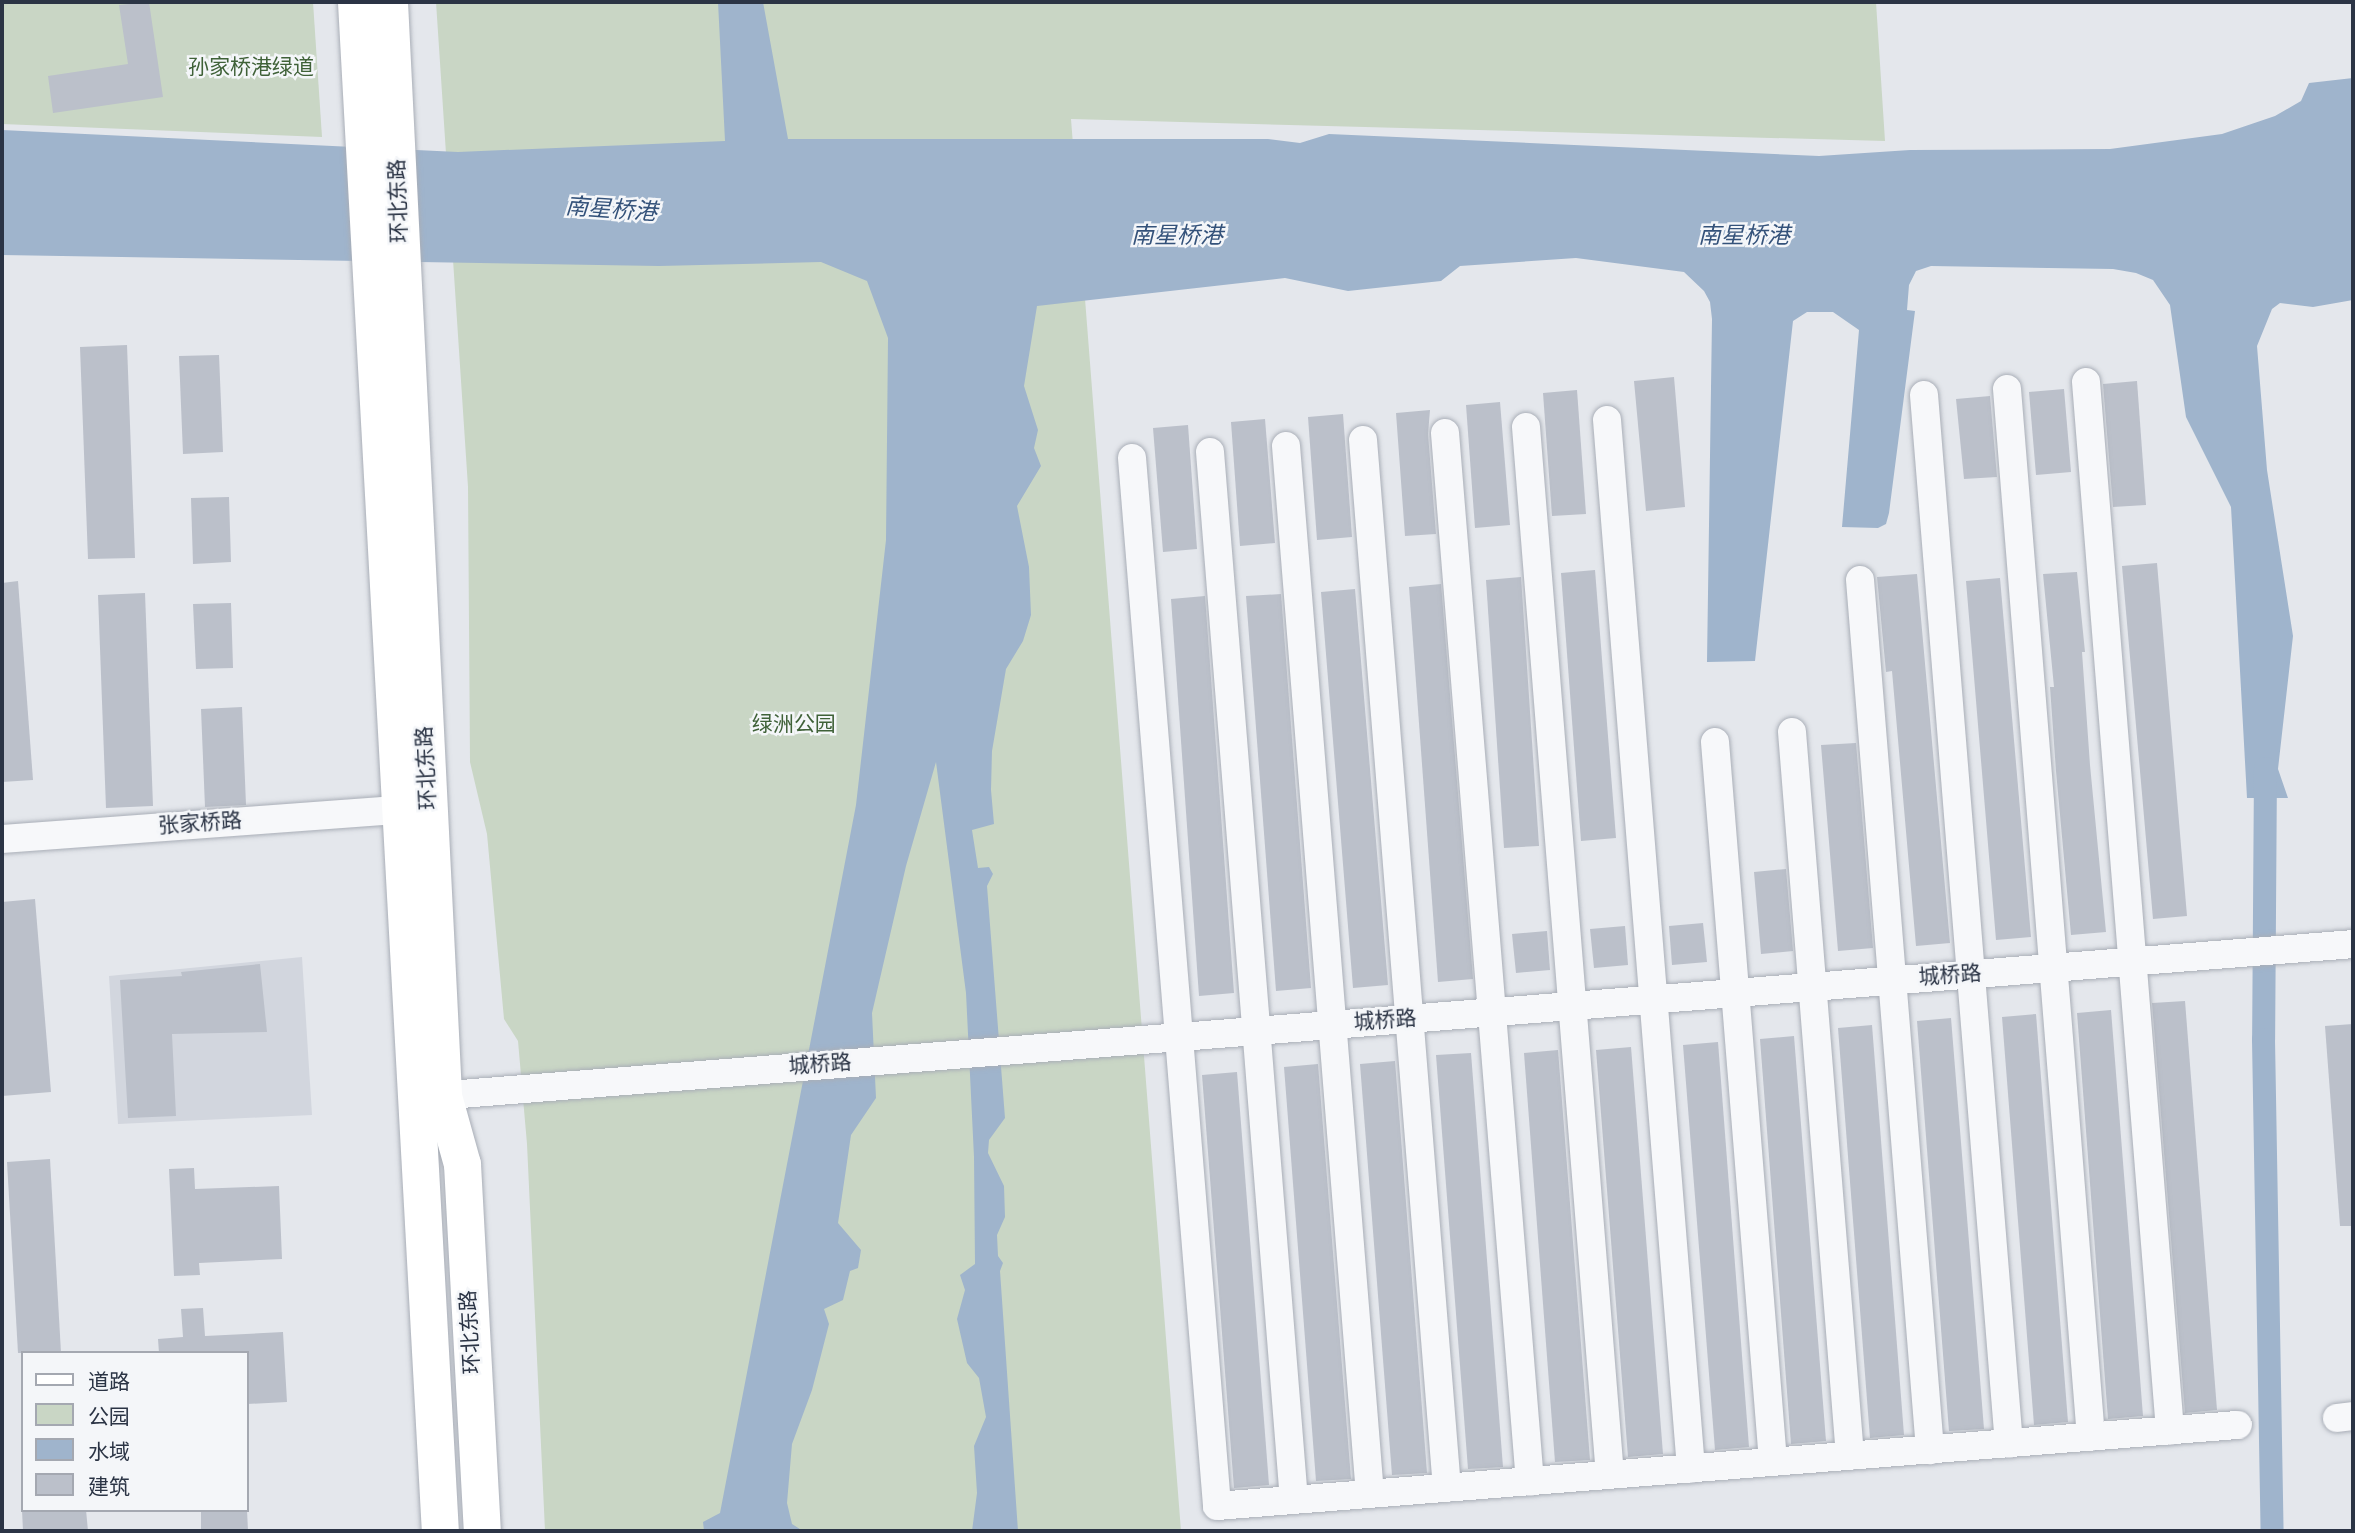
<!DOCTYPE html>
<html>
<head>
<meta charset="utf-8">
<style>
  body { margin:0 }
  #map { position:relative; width:2355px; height:1533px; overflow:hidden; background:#e4e7ec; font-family:"Sofia Sans Condensed","Noto Sans SC",sans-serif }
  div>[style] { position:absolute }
  .built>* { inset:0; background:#d2d6de }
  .green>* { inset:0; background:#c9d6c5 }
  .water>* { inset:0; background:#9fb4cc }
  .canal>* { height:23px; margin:-11.5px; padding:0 11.5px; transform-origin:11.5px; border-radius:11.5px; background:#9fb4cc }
  .building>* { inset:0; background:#bbc0ca }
  .roads { filter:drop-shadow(0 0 2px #a9aeb7) drop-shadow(0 0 2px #a9aeb7) }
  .minor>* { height:28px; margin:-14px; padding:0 14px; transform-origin:14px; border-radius:14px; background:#f7f8fa }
  .major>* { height:37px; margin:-18.5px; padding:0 18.5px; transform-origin:18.5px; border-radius:18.5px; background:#fff }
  span { translate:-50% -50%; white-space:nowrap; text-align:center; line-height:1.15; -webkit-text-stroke:5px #f4f6f9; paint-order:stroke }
  .park-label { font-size:21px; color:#3f6138 }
  .street-label { font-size:21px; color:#2b3445 }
  .water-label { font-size:23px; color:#34527a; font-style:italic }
  .frame { position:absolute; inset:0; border:4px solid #2b3445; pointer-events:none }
  .legend { position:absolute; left:21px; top:1351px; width:228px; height:161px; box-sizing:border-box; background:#f4f6f9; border:2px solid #a4a8b1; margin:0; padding:9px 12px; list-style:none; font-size:21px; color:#2b3445 }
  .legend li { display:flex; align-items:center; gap:14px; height:35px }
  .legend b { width:35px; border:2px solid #a4a8b1 }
</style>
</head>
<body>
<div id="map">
  <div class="built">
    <div style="clip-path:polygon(302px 957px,312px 1115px,118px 1124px,109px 976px)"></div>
  </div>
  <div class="green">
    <div style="clip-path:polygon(2px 2px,313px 2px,322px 137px,2px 124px)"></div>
    <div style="clip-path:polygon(436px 2px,1876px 2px,1885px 141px,1071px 119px,1181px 1531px,545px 1531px,527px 1144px,518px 1041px,504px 1019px,487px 834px,470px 762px,468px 487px)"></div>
  </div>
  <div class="water">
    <div style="clip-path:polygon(718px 2px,763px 2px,788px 139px,1268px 139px,1300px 143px,1329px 134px,1819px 156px,1910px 150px,2110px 149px,2222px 134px,2275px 116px,2301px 101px,2309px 83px,2353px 78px,2353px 300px,2313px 307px,2280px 303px,2272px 309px,2257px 346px,2267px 470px,2293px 636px,2278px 769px,2288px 798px,2247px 798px,2231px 507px,2186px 417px,2170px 305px,2153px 280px,2136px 273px,2113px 269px,1931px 266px,1916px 271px,1909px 285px,1907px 310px,1915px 311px,1889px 513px,1886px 524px,1878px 528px,1842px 527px,1859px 330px,1833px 312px,1807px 312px,1793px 321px,1755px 661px,1707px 662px,1712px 319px,1710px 302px,1704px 291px,1684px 272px,1576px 258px,1460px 266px,1441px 281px,1348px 291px,1285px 278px,1037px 306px,1024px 386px,1038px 430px,1034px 448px,1041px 466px,1017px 506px,1029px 567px,1031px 615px,1023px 641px,1006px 669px,992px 751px,991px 790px,994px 824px,972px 830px,978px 868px,989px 867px,993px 874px,987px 886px,1005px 1118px,989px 1140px,988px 1153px,1004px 1186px,1005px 1217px,997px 1235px,998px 1256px,1003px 1263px,1000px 1271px,1018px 1531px,972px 1531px,977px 1493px,974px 1446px,986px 1417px,979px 1378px,967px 1363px,957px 1319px,965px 1290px,960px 1275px,975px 1264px,974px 1157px,966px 993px,936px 762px,906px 866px,872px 1013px,876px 1098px,851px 1135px,838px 1223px,861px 1250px,858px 1268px,850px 1271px,843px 1300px,824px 1309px,829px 1324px,812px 1390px,792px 1444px,787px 1503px,792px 1524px,803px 1531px,704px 1531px,703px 1522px,720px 1513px,856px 805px,886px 540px,888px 338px,867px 281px,821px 262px,659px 266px,2px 255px,2px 130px,458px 152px,725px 141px)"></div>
  </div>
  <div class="canal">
    <div style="left:2265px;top:768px;width:271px;rotate:90.4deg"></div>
    <div style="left:2263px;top:1039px;width:492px;rotate:89deg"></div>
  </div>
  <div class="building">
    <div style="clip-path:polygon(149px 2px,163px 97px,53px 113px,48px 76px,128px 64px,119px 5px)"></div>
    <div style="clip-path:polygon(127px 345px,135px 558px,88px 559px,80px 347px)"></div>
    <div style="clip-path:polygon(219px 355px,223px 452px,183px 454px,179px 356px)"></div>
    <div style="clip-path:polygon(1674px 377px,1685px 507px,1646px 511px,1634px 381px)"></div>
    <div style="clip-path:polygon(2137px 381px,2146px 505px,2113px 507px,2103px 384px)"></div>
    <div style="clip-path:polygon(2064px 389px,2071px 472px,2036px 475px,2029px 392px)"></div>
    <div style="clip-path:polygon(1577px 390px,1586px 514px,1552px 516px,1543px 393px)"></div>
    <div style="clip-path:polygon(1990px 396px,1997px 477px,1964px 479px,1956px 399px)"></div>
    <div style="clip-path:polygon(1500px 402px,1510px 525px,1475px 528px,1466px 405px)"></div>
    <div style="clip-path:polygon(1430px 410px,1428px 434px,1436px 534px,1405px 536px,1396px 413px)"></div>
    <div style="clip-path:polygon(1343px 414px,1352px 537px,1317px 540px,1308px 417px)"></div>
    <div style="clip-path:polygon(1265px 419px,1275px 543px,1240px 546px,1231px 422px)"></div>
    <div style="clip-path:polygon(1188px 425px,1197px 549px,1163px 552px,1153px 428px)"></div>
    <div style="clip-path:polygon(229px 497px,231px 562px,193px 564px,191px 498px)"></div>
    <div style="clip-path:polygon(2157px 563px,2187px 916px,2153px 919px,2122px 566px)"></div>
    <div style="clip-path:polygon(1595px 570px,1616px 838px,1581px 841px,1561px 573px)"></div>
    <div style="clip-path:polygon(2077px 572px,2085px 652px,2082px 652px,2090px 765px,2106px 932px,2071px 935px,2056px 771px,2050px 687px,2054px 687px,2043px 574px)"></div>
    <div style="clip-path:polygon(1917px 574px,1950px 943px,1916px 946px,1892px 671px,1886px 672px,1877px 577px)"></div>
    <div style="clip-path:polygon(1521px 577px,1539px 846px,1504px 848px,1486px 580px)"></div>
    <div style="clip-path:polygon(2000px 578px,2031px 937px,1996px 940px,1966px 581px)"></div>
    <div style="clip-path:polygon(18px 581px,33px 780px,2px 782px,2px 583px)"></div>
    <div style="clip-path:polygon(1441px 584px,1473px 979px,1438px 982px,1409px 587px)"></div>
    <div style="clip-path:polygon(1355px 589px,1388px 985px,1353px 988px,1321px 592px)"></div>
    <div style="clip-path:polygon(145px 593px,153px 806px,106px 808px,98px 595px)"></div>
    <div style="clip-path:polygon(1281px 594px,1311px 988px,1276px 991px,1246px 596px)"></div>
    <div style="clip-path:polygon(1205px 596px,1234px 993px,1199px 996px,1171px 599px)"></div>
    <div style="clip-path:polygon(231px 603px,233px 668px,196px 669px,193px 604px)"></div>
    <div style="clip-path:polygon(242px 707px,246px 805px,205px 807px,201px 709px)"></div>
    <div style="clip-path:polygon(1856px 743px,1873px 948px,1838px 951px,1821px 745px)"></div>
    <div style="clip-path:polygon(1786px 869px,1793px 951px,1761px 954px,1754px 872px)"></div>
    <div style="clip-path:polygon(35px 899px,51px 1092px,2px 1096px,2px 902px)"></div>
    <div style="clip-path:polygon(1703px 923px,1707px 962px,1672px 965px,1669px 926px)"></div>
    <div style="clip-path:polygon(1625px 926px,1628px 965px,1594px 968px,1590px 929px)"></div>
    <div style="clip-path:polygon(1547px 931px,1550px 970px,1516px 973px,1512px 934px)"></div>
    <div style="clip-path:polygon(260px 964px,267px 1032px,172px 1034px,176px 1116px,128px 1118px,120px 980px,182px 976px,181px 972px)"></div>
    <div style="clip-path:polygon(2185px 1001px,2217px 1410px,2185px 1413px,2152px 1003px)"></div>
    <div style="clip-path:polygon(2111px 1010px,2143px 1416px,2108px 1419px,2077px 1013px)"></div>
    <div style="clip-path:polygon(2036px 1014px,2068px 1422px,2034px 1425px,2002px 1017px)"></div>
    <div style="clip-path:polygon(1951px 1018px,1984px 1429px,1949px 1431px,1917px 1021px)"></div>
    <div style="clip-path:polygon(2353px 1024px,2353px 1226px,2340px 1226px,2325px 1026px)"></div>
    <div style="clip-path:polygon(1872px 1025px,1904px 1435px,1870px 1438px,1838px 1028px)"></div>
    <div style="clip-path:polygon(1794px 1036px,1826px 1441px,1791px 1444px,1760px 1039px)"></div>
    <div style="clip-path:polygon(1718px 1042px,1749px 1447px,1715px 1450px,1683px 1045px)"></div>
    <div style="clip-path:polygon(1631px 1047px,1663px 1454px,1628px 1457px,1596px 1050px)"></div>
    <div style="clip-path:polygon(1558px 1050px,1590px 1460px,1555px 1462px,1524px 1053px)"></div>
    <div style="clip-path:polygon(1471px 1053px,1503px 1467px,1468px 1469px,1436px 1055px)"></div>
    <div style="clip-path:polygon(1395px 1061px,1427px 1473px,1392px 1475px,1360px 1064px)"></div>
    <div style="clip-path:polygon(1318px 1064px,1351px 1479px,1316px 1481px,1284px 1067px)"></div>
    <div style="clip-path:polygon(1237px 1072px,1269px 1485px,1234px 1488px,1202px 1075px)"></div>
    <div style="clip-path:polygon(50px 1159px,61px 1353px,18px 1353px,7px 1162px)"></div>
    <div style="clip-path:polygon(194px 1168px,195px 1189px,279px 1186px,282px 1259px,199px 1263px,200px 1275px,174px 1276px,169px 1169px)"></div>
    <div style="clip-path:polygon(203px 1308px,205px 1336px,283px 1332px,287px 1402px,247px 1404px,247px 1353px,159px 1353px,158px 1339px,183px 1337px,181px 1309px)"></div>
    <div style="clip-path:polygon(22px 1510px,86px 1510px,88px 1531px,23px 1531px)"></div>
    <div style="clip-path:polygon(201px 1510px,247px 1510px,248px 1531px,201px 1531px)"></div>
  </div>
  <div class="roads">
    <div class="minor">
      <div style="left:2086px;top:382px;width:1052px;rotate:85.42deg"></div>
      <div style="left:2007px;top:389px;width:1051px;rotate:85.42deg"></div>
      <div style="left:1924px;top:395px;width:1052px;rotate:85.37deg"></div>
      <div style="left:1607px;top:420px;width:1052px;rotate:85.42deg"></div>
      <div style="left:1526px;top:427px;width:1051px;rotate:85.42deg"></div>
      <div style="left:1445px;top:433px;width:1052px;rotate:85.37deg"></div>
      <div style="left:1363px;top:440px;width:1051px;rotate:85.42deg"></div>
      <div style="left:1286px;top:446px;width:1051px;rotate:85.42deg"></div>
      <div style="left:1210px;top:452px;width:1051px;rotate:85.42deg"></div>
      <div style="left:1132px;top:458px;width:1051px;rotate:85.36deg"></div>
      <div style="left:1217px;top:1506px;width:1024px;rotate:-4.54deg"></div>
      <div style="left:1860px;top:580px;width:873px;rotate:85.4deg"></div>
      <div style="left:1792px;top:732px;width:726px;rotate:85.42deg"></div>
      <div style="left:1715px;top:742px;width:722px;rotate:85.39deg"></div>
      <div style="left:2px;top:839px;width:398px;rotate:-4.2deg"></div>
      <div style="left:423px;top:1097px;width:1936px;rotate:-4.53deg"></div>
      <div style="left:2337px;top:1418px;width:16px;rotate:-7deg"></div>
    </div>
    <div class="major">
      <div style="left:356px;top:2px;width:1531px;rotate:86.86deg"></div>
      <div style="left:389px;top:2px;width:1095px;rotate:87.17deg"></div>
      <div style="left:443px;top:1096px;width:71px;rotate:74.4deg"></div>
      <div style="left:462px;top:1164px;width:368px;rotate:86.9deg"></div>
    </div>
  </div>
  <div class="park-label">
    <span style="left:251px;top:68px">孙家桥港绿道</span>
    <span style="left:794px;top:725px">绿洲公园</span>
  </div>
  <div class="street-label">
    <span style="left:399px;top:201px;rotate:-92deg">环北东路</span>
    <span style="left:427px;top:768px;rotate:-93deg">环北东路</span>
    <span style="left:200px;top:824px;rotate:-4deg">张家桥路</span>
    <span style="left:1950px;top:976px;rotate:-4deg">城桥路</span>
    <span style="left:1385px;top:1021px;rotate:-4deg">城桥路</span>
    <span style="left:820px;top:1065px;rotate:-4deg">城桥路</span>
    <span style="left:471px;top:1332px;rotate:-93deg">环北东路</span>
  </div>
  <div class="water-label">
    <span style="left:611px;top:210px;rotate:4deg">南星桥港</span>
    <span style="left:1177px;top:236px">南星桥港</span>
    <span style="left:1744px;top:236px">南星桥港</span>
  </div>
  <div class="frame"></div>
  <ul class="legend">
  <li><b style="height:9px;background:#fff"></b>道路</li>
  <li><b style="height:19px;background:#c9d6c5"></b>公园</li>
  <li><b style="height:19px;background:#9fb4cc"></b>水域</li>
  <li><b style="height:19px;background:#bbc0ca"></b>建筑</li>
  </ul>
</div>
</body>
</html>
